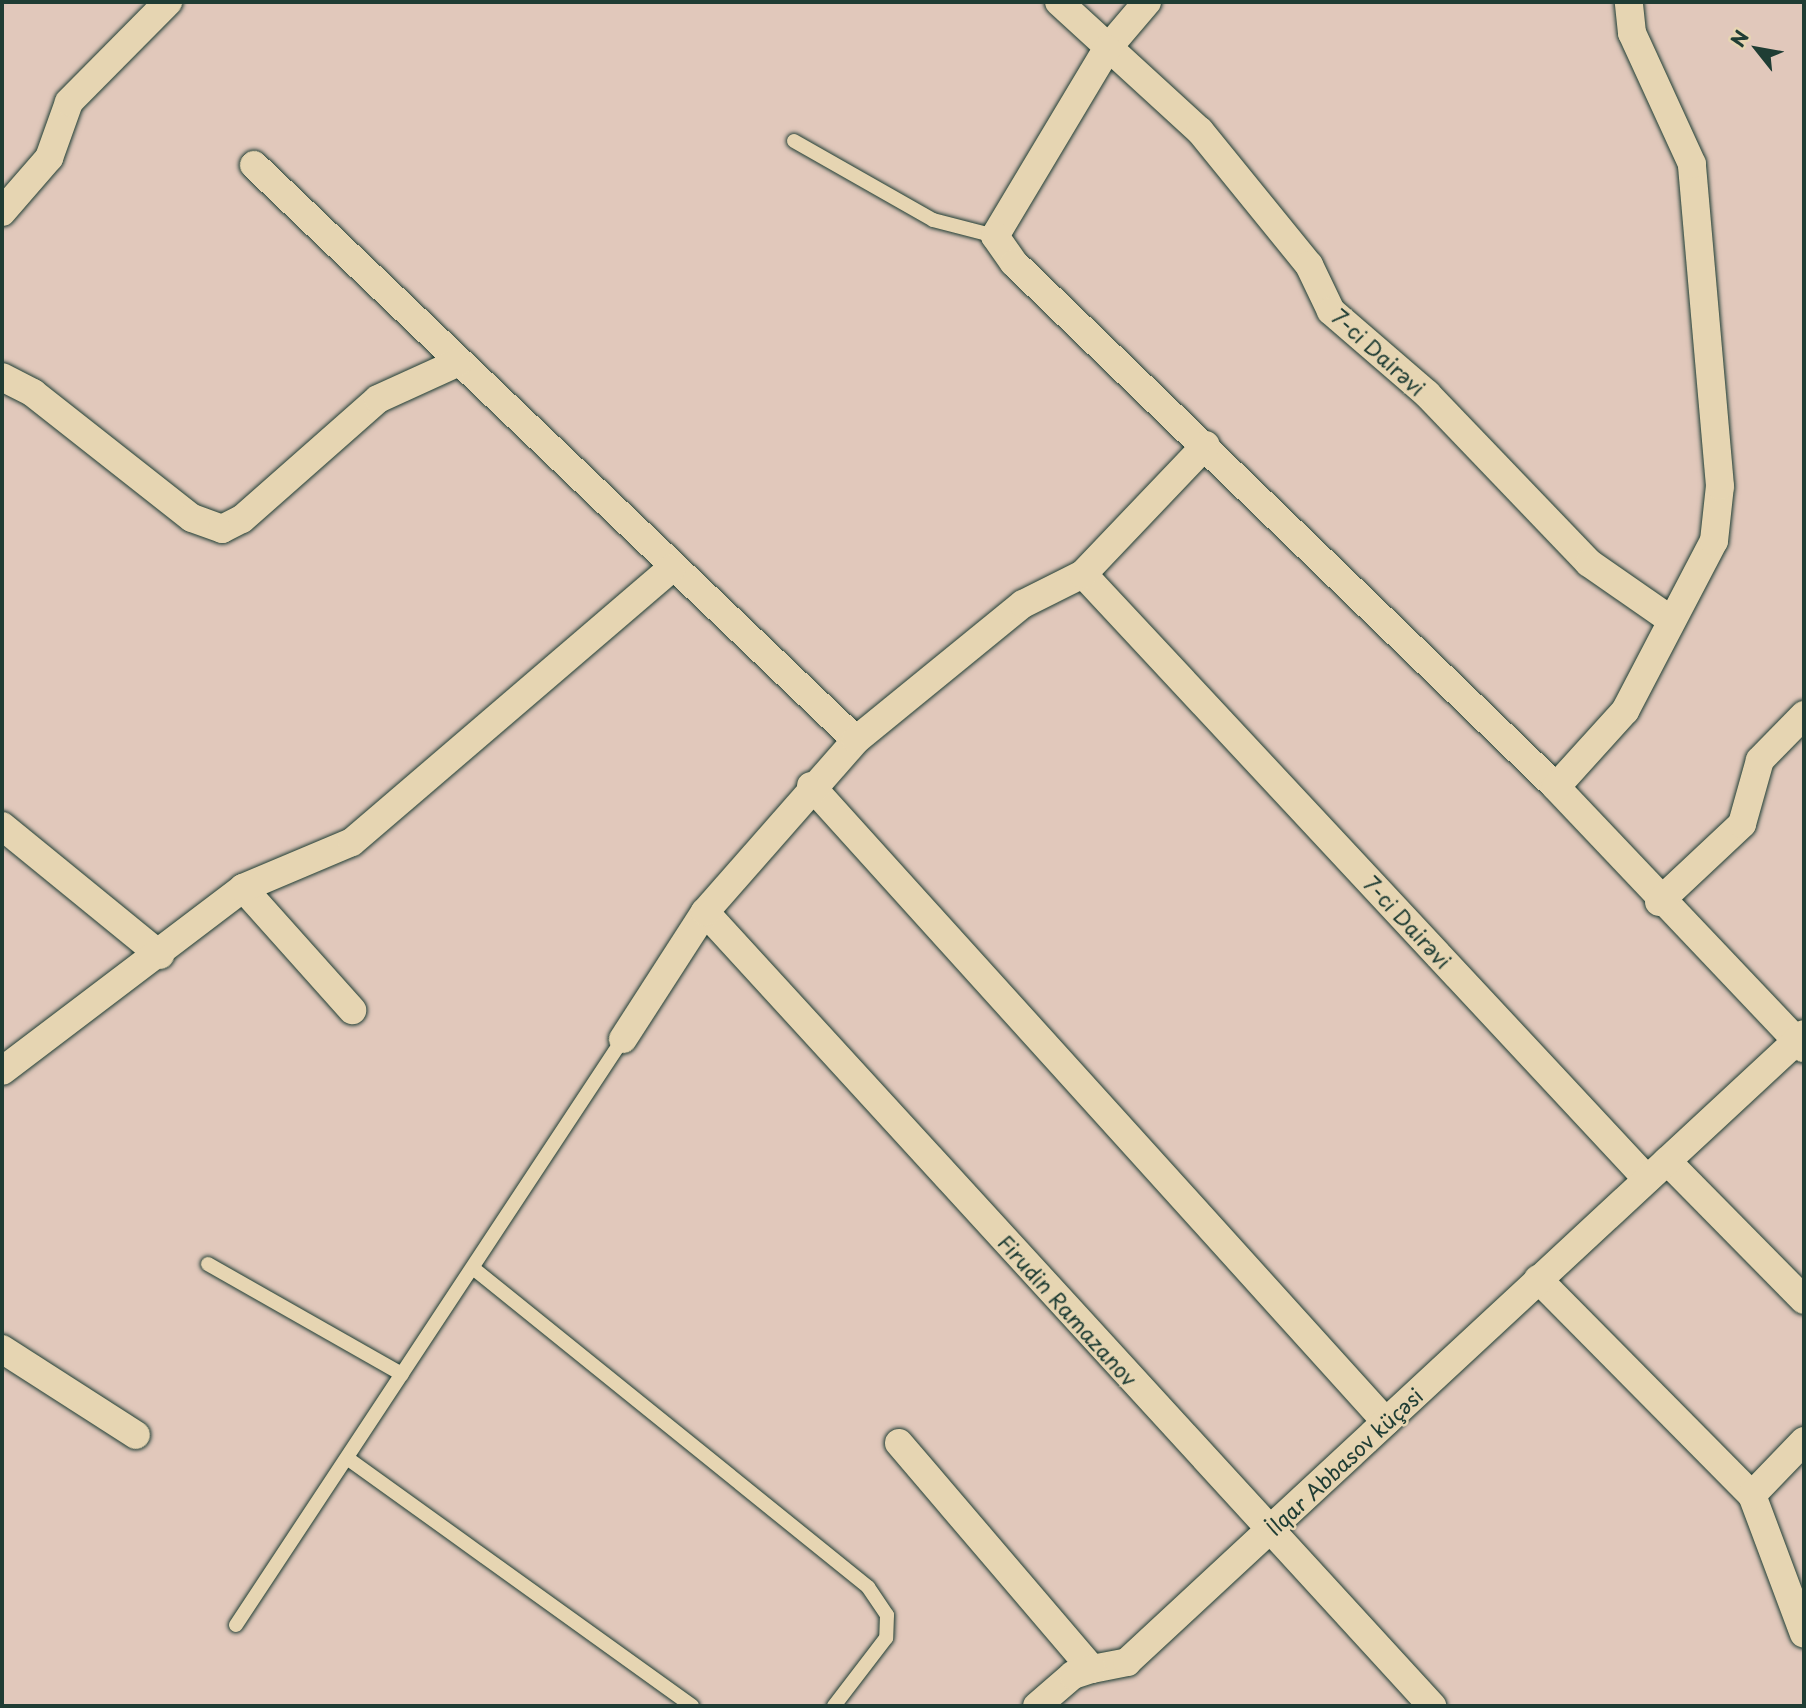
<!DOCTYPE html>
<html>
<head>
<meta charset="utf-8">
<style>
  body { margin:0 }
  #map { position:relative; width:1806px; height:1708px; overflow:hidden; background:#e1c8bb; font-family:"Playpen Sans",sans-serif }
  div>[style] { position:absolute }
  .roads { filter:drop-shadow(0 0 2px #1f3d34) drop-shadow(0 0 2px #1f3d34) }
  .lane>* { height:14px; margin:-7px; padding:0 7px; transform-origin:7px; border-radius:7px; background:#e6d5b2 }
  .street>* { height:28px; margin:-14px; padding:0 14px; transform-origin:14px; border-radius:14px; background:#e6d5b2 }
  span { translate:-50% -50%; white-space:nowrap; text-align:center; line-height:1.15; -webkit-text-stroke:5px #e6d5b2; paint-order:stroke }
  .street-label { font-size:21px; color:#1f3d34 }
  .frame { position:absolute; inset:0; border:4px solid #1f3d34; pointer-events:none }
  .north { position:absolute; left:1722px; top:14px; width:70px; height:70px; -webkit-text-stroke:5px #e6d5b2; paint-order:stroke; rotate:301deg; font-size:19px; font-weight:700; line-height:28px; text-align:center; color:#1f3d34 }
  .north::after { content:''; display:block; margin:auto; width:24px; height:32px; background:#1f3d34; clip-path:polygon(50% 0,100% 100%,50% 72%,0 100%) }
</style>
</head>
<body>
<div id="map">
  <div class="roads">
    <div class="lane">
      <div style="left:794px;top:141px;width:160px;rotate:29.6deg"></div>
      <div style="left:933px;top:220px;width:64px;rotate:14.5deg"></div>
      <div style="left:208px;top:1264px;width:223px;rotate:29.6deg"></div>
      <div style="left:473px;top:1268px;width:508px;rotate:38.92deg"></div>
      <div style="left:868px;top:1587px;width:34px;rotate:56deg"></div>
      <div style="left:887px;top:1615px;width:23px;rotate:92deg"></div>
      <div style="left:886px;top:1638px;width:86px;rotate:127.4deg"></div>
      <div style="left:347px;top:1458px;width:425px;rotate:35.7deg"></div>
      <div style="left:236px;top:1625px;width:702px;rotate:-56.56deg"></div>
    </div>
    <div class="street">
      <div style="left:1059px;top:2px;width:191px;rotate:42.5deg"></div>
      <div style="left:1200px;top:131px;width:173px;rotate:50.9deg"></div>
      <div style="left:1309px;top:265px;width:51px;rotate:64.4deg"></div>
      <div style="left:1331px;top:311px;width:127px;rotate:40.8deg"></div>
      <div style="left:1427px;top:394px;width:234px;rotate:46.2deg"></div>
      <div style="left:1589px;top:563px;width:96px;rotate:34.8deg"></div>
      <div style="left:1147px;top:2px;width:62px;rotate:130.4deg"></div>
      <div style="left:1107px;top:49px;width:218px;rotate:120.9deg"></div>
      <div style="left:995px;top:236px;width:33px;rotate:55deg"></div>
      <div style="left:1014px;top:263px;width:754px;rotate:44.03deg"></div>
      <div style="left:1556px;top:787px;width:360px;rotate:46.5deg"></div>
      <div style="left:254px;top:165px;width:832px;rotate:43.69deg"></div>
      <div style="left:2px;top:212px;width:72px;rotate:-49deg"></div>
      <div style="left:49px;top:158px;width:59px;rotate:-70.3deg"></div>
      <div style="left:69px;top:102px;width:141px;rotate:-45.3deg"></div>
      <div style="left:2px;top:377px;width:35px;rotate:27deg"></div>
      <div style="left:33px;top:393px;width:202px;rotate:38.2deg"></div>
      <div style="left:192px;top:518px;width:32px;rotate:20deg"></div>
      <div style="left:222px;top:529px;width:22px;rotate:-27deg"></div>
      <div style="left:242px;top:519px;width:181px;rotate:-41.4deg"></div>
      <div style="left:378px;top:399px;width:87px;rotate:-24.5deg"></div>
      <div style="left:1083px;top:574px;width:827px;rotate:47.01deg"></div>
      <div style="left:811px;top:786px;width:857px;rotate:47.88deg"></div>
      <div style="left:1556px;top:787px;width:103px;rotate:-47.8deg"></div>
      <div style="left:1625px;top:711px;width:192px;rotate:-62.4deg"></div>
      <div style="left:1714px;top:541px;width:55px;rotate:-83.8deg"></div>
      <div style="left:1720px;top:486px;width:323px;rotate:-95deg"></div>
      <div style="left:1692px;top:164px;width:144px;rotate:-114.6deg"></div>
      <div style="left:1632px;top:33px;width:31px;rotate:-96deg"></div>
      <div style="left:2px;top:826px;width:204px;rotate:39.2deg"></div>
      <div style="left:243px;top:888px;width:164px;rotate:48.2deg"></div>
      <div style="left:1659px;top:902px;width:114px;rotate:-43.2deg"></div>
      <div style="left:1742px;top:824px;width:66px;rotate:-74.3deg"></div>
      <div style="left:1760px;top:760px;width:63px;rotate:-45.6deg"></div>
      <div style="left:705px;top:912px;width:1077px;rotate:47.52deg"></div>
      <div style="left:623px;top:1039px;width:151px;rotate:-57.2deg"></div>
      <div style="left:705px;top:912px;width:229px;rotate:-48.7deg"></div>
      <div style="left:856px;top:740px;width:215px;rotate:-39.2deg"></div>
      <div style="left:1023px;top:604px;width:67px;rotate:-26.6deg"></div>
      <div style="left:1083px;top:574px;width:178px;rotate:-46.4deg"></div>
      <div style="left:2px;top:1071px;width:303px;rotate:-37.2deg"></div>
      <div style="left:243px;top:888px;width:118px;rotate:-22.9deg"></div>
      <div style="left:352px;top:842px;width:420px;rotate:-40.6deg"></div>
      <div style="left:1667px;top:1161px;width:195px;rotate:45.4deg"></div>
      <div style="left:1538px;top:1279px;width:304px;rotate:45.3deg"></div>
      <div style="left:1752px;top:1495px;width:148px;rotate:69.5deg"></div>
      <div style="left:2px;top:1349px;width:159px;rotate:32.7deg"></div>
      <div style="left:899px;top:1443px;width:297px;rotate:49.5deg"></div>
      <div style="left:1092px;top:1669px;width:36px;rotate:-11deg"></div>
      <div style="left:1127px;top:1662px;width:923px;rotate:-42.85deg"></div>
      <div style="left:1752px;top:1495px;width:75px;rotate:-46.1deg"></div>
      <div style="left:1037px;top:1706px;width:48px;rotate:-40.7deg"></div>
      <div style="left:1073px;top:1675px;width:20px;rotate:-18deg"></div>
    </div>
  </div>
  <div class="street-label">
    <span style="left:1379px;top:352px;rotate:42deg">7-ci Dairəvi</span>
    <span style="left:1408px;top:922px;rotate:47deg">7-ci Dairəvi</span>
    <span style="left:1068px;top:1310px;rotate:48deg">Firudin Ramazanov</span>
    <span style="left:1344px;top:1461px;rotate:-43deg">İlqar Abbasov küçəsi</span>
  </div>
  <div class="frame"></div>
  <div class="north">N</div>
</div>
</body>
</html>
